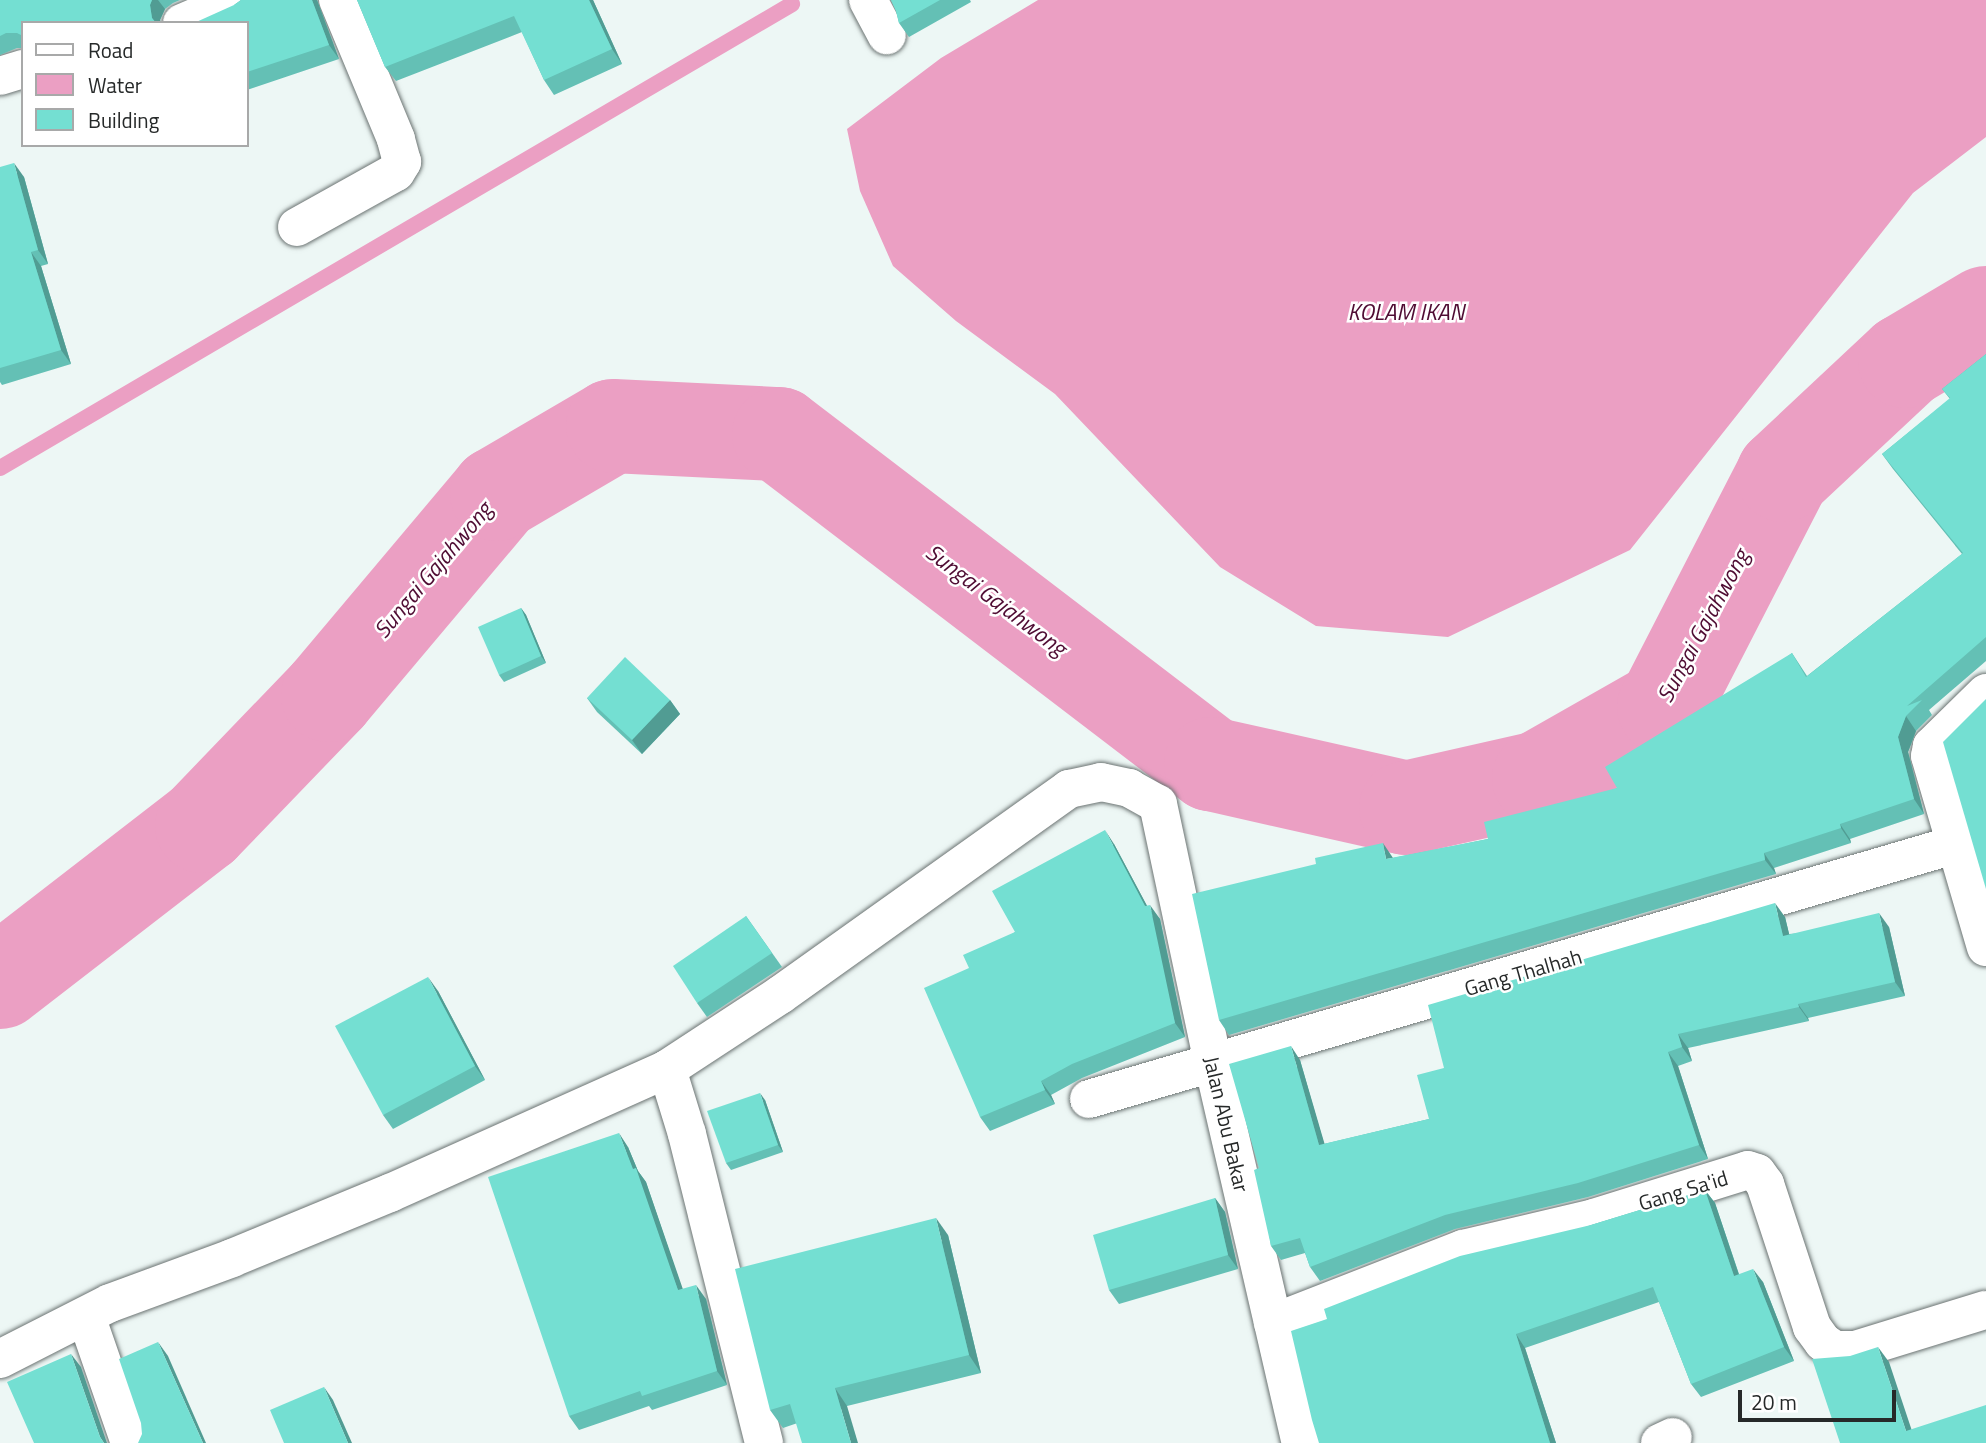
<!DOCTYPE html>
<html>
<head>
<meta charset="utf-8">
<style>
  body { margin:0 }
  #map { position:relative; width:1986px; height:1443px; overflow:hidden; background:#edf7f5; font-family:"Titillium Web",sans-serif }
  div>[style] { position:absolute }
  .water>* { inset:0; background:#eb9fc3 }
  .stream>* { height:16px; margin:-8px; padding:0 8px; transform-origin:8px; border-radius:8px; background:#eb9fc3 }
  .river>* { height:94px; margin:-47px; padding:0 47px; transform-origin:47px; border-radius:47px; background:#eb9fc3 }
  .roads { filter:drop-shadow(0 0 2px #6b7372) drop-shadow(0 0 2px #6b7372) }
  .street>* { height:38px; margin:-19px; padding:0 19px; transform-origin:19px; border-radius:19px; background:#fff }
  .wall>* { inset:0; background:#64c0b5 }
  .shaded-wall>* { inset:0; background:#519c93 }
  .building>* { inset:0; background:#74dfd2 }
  span { translate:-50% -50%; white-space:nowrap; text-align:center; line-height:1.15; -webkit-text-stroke:5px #fff; paint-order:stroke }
  .street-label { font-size:21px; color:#262929 }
  .water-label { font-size:23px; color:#4f0c33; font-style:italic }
  .legend { position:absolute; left:21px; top:21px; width:228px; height:126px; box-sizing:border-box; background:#fff; border:2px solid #a8a9a9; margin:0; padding:9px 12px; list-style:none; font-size:21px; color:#262929 }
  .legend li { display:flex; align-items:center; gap:14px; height:35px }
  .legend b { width:35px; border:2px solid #a8a9a9 }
  .scale { position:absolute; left:1738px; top:1390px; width:158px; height:32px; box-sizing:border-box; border:4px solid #262929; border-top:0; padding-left:9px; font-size:21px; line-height:24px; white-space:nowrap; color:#262929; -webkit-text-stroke:5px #fff; paint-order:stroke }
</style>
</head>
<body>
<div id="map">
  <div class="water">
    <div style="clip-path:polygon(1038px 0,1986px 0,1986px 137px,1913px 193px,1630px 550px,1448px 637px,1316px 626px,1220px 567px,1055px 394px,956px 321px,893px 266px,860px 191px,847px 129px,941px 58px)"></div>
  </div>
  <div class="stream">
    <div style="left:0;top:468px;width:918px;rotate:-30.36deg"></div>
  </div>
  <div class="river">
    <div style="left:0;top:982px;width:255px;rotate:-37.7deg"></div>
    <div style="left:202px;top:826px;width:182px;rotate:-46.1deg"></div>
    <div style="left:328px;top:695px;width:263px;rotate:-49.9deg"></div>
    <div style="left:497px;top:494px;width:134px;rotate:-30.4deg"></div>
    <div style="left:613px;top:426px;width:166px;rotate:2.8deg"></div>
    <div style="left:779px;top:434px;width:544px;rotate:37.38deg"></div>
    <div style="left:1211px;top:764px;width:200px;rotate:12.7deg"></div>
    <div style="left:1406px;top:808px;width:136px;rotate:-12.7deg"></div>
    <div style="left:1539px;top:778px;width:144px;rotate:-29.6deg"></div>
    <div style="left:1664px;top:707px;width:261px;rotate:-62.8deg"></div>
    <div style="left:1783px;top:475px;width:167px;rotate:-43.1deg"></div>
    <div style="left:1905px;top:361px;width:94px;rotate:-30.7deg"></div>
  </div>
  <div class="roads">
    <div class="street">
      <div style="left:868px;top:0;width:40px;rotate:62deg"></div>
      <div style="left:182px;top:23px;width:59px;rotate:-23.1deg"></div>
      <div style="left:0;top:76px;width:24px;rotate:-17deg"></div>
      <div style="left:297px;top:227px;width:113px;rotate:-29.1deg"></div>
      <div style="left:396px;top:172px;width:12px;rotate:-59deg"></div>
      <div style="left:402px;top:162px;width:24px;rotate:-105deg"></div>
      <div style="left:396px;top:139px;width:151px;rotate:-112.6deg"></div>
      <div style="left:1986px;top:693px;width:76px;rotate:135.5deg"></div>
      <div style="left:1932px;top:746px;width:10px;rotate:101deg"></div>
      <div style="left:1930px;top:756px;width:199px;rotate:73.7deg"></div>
      <div style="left:667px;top:1069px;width:135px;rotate:-33.2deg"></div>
      <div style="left:780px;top:995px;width:355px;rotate:-35.5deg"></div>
      <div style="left:1069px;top:789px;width:33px;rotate:-12deg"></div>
      <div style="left:1101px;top:782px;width:29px;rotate:12deg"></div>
      <div style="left:1129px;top:788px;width:33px;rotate:29deg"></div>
      <div style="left:1158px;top:804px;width:265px;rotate:78deg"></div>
      <div style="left:1213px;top:1063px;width:390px;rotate:77deg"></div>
      <div style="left:1089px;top:1099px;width:905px;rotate:-16.37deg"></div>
      <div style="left:86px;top:1316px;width:134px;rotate:70.9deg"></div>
      <div style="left:1273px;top:1323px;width:204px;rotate:-21.3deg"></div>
      <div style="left:1463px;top:1249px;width:135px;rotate:-13.3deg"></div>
      <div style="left:1594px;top:1218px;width:161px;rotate:-17.3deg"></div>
      <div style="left:1748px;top:1170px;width:9px;rotate:18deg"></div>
      <div style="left:1757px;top:1173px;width:14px;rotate:54deg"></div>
      <div style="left:1765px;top:1184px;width:151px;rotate:71.8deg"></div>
      <div style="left:1812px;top:1327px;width:19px;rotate:54deg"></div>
      <div style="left:1823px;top:1342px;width:14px;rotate:34deg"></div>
      <div style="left:1835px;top:1350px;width:20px"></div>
      <div style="left:1855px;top:1350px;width:136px;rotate:-17.1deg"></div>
      <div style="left:0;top:1359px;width:123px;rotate:-27deg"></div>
      <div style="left:110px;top:1303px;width:130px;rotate:-20.2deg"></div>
      <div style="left:232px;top:1258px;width:171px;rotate:-22.4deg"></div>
      <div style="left:390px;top:1193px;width:303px;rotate:-24.1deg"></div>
      <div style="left:667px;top:1069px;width:68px;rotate:72.9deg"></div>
      <div style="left:687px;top:1134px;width:318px;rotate:76deg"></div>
      <div style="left:1660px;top:1443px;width:14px;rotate:-25deg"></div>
    </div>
  </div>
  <div class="wall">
    <div style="clip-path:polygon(0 0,180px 0,173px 3px,165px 9px,160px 20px,161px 23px,23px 23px,23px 48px,17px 48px,0 55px)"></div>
    <div style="clip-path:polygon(241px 0,317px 0,339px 59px,247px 90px,247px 23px,234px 5px)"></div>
    <div style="clip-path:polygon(357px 0,593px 0,622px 64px,554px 95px,544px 80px,522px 32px,396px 81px,385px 67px)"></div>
    <div style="clip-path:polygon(891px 0,970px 0,971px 2px,909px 37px,899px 23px,896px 11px)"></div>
    <div style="clip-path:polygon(0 167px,24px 177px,48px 264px,41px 266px,71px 364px,2px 385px,0 382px)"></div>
    <div style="clip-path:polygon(1986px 354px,1986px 661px,1929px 710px,1932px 715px,1916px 731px,1908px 752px,1924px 814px,1850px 839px,1851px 843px,1774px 868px,1776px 874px,1229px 1035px,1219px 1020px,1393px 858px,1488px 839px,1617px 788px,1792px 653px,1807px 676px,1962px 554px,1893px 469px,1882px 454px,1950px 399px,1942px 389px)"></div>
    <div style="clip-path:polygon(521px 608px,526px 615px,546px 663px,504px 682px,499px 675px)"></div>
    <div style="clip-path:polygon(587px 698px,670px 700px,680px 714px,642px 754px,597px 712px)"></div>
    <div style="clip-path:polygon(1114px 844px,1147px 906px,1160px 919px,1185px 1037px,1082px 1078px,1051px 1095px,1055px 1104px,990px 1131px,980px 1117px,969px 968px,1015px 932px)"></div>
    <div style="clip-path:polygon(746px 916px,782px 967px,707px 1017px,697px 1003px)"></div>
    <div style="clip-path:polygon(1785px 917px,1789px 934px,1889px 927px,1905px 996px,1808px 1018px,1809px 1021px,1688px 1048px,1692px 1061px,1678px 1066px,1708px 1159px,1588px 1197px,1455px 1229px,1320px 1281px,1310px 1267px,1305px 1253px,1281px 1260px,1271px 1246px,1259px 1168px,1300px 1060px,1324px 1144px,1429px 1119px,1444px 1068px)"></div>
    <div style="clip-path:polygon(438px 991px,485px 1080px,393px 1129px,383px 1115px)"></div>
    <div style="clip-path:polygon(765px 1100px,783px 1152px,731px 1170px,726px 1163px)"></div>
    <div style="clip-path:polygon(628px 1147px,638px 1171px,646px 1182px,682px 1289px,706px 1299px,727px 1385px,652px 1410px,649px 1406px,579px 1430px,569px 1416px)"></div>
    <div style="clip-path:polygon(1705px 1190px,1715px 1203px,1739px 1274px,1763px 1282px,1794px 1361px,1701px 1397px,1691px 1384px,1659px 1302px,1525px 1348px,1556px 1443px,1319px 1443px,1327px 1319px,1591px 1225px)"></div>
    <div style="clip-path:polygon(1215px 1198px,1225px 1212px,1238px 1269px,1119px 1304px,1109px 1290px)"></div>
    <div style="clip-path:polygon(948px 1235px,981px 1373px,847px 1406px,783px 1428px,770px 1410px)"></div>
  </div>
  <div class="shaded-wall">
    <div style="clip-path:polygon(152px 0,158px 0,165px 9px,160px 20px,161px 23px,156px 23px,152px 18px,150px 5px)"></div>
    <div style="clip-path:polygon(312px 0,317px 0,339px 59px,329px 45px)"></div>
    <div style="clip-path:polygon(589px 0,593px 0,622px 64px,612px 49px)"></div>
    <div style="clip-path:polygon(14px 163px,24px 177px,48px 264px,38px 250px)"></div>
    <div style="clip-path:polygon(31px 252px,41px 266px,71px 364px,61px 350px)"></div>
    <div style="clip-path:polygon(521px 608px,526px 615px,546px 663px,541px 656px)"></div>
    <div style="clip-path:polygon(670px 700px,680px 714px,642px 754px,632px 740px)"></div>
    <div style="clip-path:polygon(1906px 716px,1916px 731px,1908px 752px,1924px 814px,1914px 799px,1898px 737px)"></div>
    <div style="clip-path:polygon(1840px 824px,1850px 839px,1851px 843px,1841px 828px)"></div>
    <div style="clip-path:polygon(1105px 830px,1114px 844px,1153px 917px,1150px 905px,1160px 919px,1185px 1037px,1175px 1023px,1145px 906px)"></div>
    <div style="clip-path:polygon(1383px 843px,1393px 858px,1386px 859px)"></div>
    <div style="clip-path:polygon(1764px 853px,1774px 868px,1776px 874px,1765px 860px)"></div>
    <div style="clip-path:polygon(1775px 903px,1785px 917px,1793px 950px,1783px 936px)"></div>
    <div style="clip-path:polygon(1879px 913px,1889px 927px,1905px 996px,1895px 982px)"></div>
    <div style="clip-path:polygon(428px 977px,438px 991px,485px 1080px,475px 1066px)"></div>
    <div style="clip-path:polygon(1798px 1004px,1808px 1018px,1809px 1021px,1799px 1007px)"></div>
    <div style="clip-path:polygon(1678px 1034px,1688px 1048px,1692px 1061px,1682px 1047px)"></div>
    <div style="clip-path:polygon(1291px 1046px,1300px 1060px,1329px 1159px,1319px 1145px)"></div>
    <div style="clip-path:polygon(1668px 1052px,1678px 1066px,1708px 1159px,1699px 1145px)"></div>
    <div style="clip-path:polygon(1041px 1081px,1051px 1095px,1055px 1104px,1045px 1090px)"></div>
    <div style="clip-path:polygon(760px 1093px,765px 1100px,783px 1152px,778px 1145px)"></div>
    <div style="clip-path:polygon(619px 1133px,628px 1147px,638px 1171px,646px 1182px,688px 1304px,678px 1290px)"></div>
    <div style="clip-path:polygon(1705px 1190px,1715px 1203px,1744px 1290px,1734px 1276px)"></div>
    <div style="clip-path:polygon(1215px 1198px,1225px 1212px,1238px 1269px,1228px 1255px)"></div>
    <div style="clip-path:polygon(936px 1218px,948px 1235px,981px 1373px,969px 1355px)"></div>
    <div style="clip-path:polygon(1753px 1269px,1763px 1282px,1794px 1361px,1784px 1347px)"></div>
    <div style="clip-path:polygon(696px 1285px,706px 1299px,727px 1385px,717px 1371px)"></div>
    <div style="clip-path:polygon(1516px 1334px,1525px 1348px,1556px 1443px,1550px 1443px)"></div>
    <div style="clip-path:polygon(158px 1342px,168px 1356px,206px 1443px,203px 1443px)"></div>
    <div style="clip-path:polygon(1878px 1347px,1889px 1362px,1916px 1443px,1906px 1431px)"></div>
    <div style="clip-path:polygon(71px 1354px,81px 1367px,107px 1443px,104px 1443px,100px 1437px)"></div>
    <div style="clip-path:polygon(324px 1387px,333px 1400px,352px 1443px,348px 1443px)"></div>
    <div style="clip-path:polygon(835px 1388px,847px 1406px,858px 1443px,851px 1443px)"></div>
  </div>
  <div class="building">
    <div style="clip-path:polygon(0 0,152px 0,150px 5px,152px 18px,156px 23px,23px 23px,23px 36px,17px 33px,6px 33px,0 36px)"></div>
    <div style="clip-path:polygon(241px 0,312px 0,329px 45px,247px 72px,247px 23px,194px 23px,234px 5px)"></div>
    <div style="clip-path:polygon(357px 0,589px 0,612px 49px,544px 80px,514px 16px,385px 67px)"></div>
    <div style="clip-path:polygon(891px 0,940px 0,899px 23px,896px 11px)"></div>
    <div style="clip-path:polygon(14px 163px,38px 250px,31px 252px,61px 350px,0 368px,0 167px)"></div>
    <div style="clip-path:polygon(1986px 354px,1986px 637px,1907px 706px,1922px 700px,1906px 716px,1898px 737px,1914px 799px,1840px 824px,1841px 828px,1764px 853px,1765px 860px,1219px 1020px,1192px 894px,1316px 864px,1315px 858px,1383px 843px,1386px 859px,1488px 839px,1484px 822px,1617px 788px,1605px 767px,1792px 653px,1806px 677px,1963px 553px,1882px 454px,1950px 398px,1942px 389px)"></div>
    <div style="clip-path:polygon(521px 608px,541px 656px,499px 675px,478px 627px)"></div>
    <div style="clip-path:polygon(625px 657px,670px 700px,632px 740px,587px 698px)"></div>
    <div style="clip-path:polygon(1986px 699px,1986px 889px,1943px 742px)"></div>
    <div style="clip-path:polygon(1105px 830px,1145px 906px,1150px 905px,1175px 1023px,1072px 1064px,1041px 1081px,1045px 1090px,980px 1117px,924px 988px,969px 968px,963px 955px,1015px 932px,992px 891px)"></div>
    <div style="clip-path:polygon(1775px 903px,1783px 936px,1879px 913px,1895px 982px,1798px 1004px,1799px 1007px,1678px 1034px,1682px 1047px,1668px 1052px,1699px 1145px,1578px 1183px,1445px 1215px,1310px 1267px,1300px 1238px,1271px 1246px,1254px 1170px,1259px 1168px,1229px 1064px,1291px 1046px,1319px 1145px,1429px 1119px,1417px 1075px,1444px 1068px,1428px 1005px)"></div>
    <div style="clip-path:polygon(746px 916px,772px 953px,697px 1003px,673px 966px)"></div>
    <div style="clip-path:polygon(428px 977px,475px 1066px,383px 1115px,335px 1026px)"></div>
    <div style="clip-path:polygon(760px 1093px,778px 1145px,726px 1163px,707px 1111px)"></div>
    <div style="clip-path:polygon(619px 1133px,633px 1169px,636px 1168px,678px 1290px,696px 1285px,717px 1371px,642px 1396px,640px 1391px,569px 1416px,488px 1177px)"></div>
    <div style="clip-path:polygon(1705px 1190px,1734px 1276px,1753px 1269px,1784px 1347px,1691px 1384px,1653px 1287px,1516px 1334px,1550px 1443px,1319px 1443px,1312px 1420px,1291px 1331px,1327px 1319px,1324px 1309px,1460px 1256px,1591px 1225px)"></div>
    <div style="clip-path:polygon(1215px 1198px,1228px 1255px,1109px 1290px,1093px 1235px)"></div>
    <div style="clip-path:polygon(936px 1218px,969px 1355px,835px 1388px,851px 1443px,802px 1443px,790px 1404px,770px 1410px,735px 1269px)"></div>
    <div style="clip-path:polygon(158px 1342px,203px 1443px,138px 1443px,142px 1434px,141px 1423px,119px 1359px)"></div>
    <div style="clip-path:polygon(1878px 1347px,1906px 1431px,1986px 1405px,1986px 1443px,1840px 1443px,1812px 1359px,1850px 1356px)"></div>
    <div style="clip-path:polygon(71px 1354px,100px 1437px,104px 1443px,34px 1443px,7px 1382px)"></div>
    <div style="clip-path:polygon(324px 1387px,348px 1443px,284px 1443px,270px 1410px)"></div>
  </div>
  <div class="street-label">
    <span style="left:1523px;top:972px;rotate:-16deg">Gang Thalhah</span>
    <span style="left:1227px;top:1124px;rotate:77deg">Jalan Abu Bakar</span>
    <span style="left:1683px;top:1190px;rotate:-17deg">Gang Sa'id</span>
  </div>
  <div class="water-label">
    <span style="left:1406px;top:312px">KOLAM IKAN</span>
    <span style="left:433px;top:570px;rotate:-50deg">Sungai Gajahwong</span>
    <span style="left:996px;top:600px;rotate:37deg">Sungai Gajahwong</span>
    <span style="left:1703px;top:626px;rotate:-62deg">Sungai Gajahwong</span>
  </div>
  <ul class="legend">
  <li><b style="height:9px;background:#fff"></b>Road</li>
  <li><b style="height:19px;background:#eb9fc3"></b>Water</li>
  <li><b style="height:19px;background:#74dfd2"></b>Building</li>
  </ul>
  <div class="scale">20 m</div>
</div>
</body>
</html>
